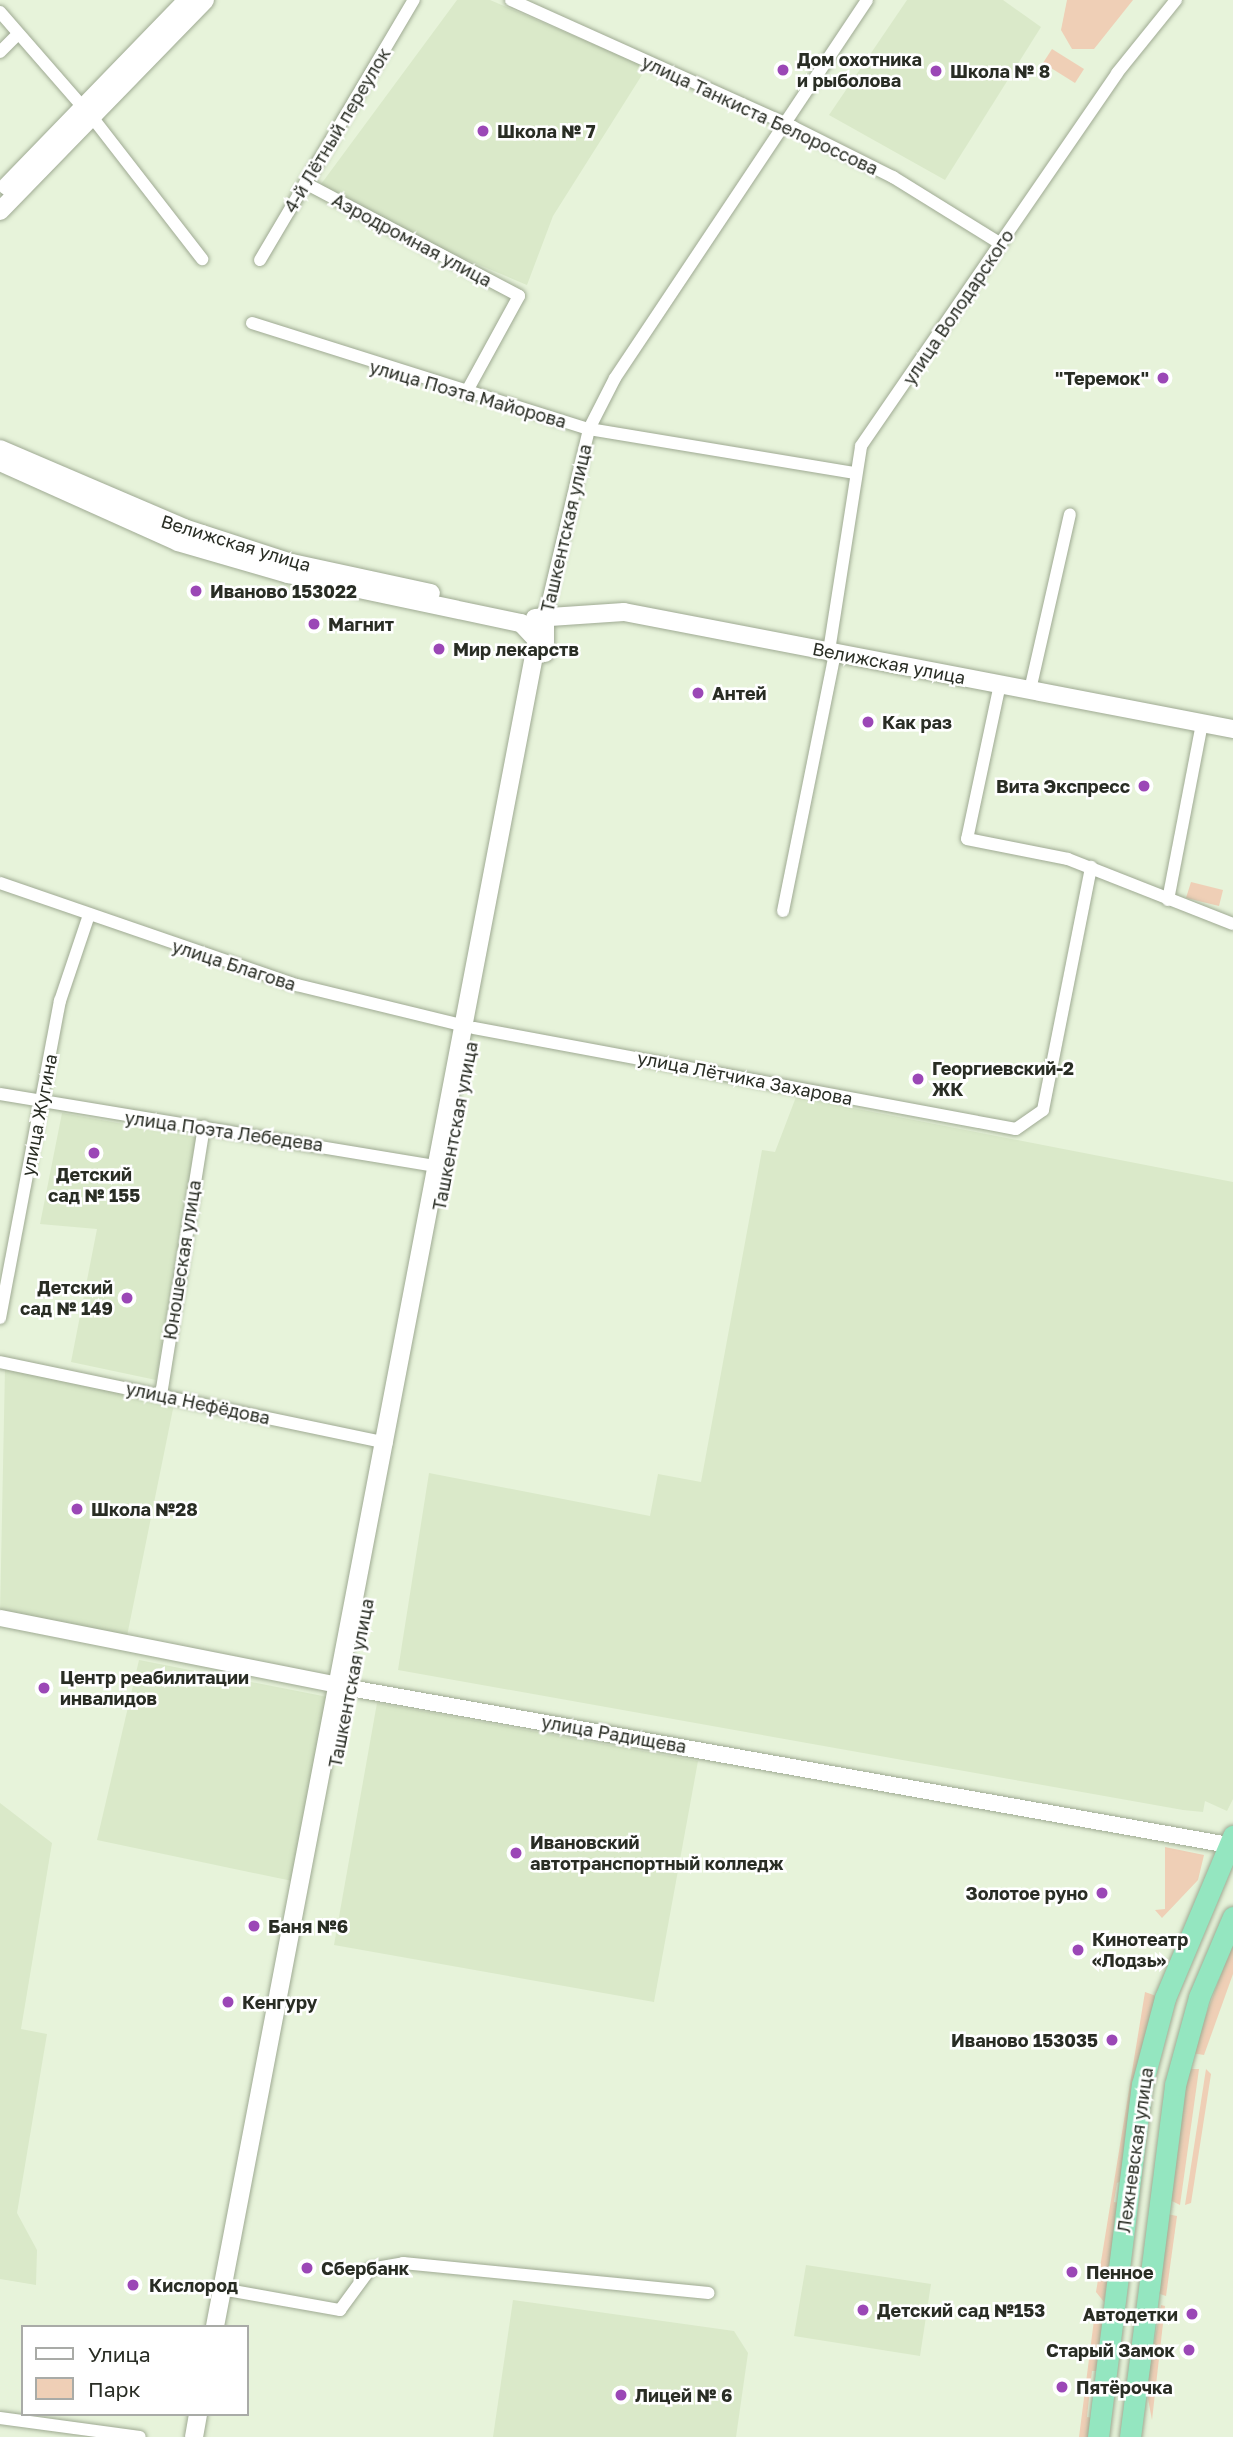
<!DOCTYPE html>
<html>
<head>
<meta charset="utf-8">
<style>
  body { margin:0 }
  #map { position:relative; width:1233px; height:2437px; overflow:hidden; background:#e7f3da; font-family:"Golos Text",sans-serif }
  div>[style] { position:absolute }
  .built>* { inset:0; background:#dae9c9 }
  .green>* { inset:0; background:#efcfb6 }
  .roads { filter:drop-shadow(0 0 2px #9faa93) drop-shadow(0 0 2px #9faa93) }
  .minor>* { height:12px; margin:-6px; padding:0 6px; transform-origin:6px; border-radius:6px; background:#fff }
  .tertiary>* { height:16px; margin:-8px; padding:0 8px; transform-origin:8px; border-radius:8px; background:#fff }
  .secondary>* { height:18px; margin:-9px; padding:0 9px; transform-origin:9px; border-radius:9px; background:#fff }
  .trunk>* { height:21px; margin:-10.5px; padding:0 10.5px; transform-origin:10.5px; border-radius:10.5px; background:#94e6c0 }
  .dots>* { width:19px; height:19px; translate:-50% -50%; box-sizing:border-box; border:4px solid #fff; border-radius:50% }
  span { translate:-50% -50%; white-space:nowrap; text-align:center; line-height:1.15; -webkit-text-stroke:5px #fff; paint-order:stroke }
  .poi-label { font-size:18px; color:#292d24; font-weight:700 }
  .left { translate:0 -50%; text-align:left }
  .right { translate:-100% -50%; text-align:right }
  .street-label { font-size:18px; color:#292d24 }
  .legend { position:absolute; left:21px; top:2325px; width:228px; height:91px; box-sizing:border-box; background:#fff; border:2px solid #a9aba7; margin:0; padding:9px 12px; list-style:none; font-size:21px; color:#292d24 }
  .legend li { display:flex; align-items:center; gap:14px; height:35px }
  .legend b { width:35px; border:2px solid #a9aba7 }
</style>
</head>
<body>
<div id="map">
  <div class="built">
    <div style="clip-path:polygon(457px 0,490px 0,647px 67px,553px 216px,527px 285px,313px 195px)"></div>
    <div style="clip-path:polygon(907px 0,1003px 0,1041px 27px,945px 180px,829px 115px)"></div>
    <div style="clip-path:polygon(796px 1097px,1233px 1182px,1233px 1799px,1227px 1811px,1205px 1801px,1203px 1812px,1183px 1810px,398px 1670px,429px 1473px,650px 1516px,658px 1474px,701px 1482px,762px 1150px,775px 1152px)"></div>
    <div style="clip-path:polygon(62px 1113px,196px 1137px,156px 1380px,71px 1362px,97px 1229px,40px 1224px)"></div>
    <div style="clip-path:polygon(5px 1368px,174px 1404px,126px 1641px,0 1615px)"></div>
    <div style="clip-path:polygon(139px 1660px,333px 1698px,297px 1882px,97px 1840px)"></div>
    <div style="clip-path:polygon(377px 1703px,698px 1761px,654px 2002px,334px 1945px)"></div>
    <div style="clip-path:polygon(0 1803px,52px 1843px,21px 2029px,47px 2034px,17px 2213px,37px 2250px,36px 2285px,0 2279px)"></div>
    <div style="clip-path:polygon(806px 2265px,931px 2284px,920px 2356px,794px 2336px)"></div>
    <div style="clip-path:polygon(513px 2300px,734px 2331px,748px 2353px,736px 2437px,493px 2437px)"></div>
  </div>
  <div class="green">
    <div style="clip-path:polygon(1067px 0,1133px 0,1094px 49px,1072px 49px,1061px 30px)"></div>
    <div style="clip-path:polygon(1052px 49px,1084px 69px,1075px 83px,1043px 63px)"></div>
    <div style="clip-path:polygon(1191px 882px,1223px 890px,1219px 906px,1186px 898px)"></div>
    <div style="clip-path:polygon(1165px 1847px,1204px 1855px,1198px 1880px,1162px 1918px,1155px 1910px,1165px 1909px)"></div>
    <div style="clip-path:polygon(1233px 1942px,1233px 1974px,1204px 2055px,1192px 2053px)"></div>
    <div style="clip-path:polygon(1145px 1992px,1159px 1997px,1123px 2180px,1117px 2183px,1114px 2202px,1120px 2203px,1104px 2302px,1096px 2292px)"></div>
    <div style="clip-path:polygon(1188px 2069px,1199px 2069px,1180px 2205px,1168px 2199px)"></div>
    <div style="clip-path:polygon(1206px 2069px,1211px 2074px,1191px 2203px,1185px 2205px)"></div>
    <div style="clip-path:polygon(1167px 2214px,1177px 2216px,1166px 2296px,1157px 2293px)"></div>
    <div style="clip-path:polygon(1161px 2305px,1165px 2306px,1152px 2420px,1146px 2388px)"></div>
    <div style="clip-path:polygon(1095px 2312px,1107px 2314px,1100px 2371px,1092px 2371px,1087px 2417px,1095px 2418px,1093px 2437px,1079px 2437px)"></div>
  </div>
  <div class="roads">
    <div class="minor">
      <div style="left:511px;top:0;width:309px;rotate:24.2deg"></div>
      <div style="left:793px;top:127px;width:112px;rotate:26.6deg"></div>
      <div style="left:893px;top:177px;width:127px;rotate:31.8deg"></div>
      <div style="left:0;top:12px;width:126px;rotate:48.9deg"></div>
      <div style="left:0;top:52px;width:23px;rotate:-45deg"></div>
      <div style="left:92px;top:117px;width:180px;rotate:52.2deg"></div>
      <div style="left:305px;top:183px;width:242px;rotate:27.8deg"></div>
      <div style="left:519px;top:296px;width:111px;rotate:118.7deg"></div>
      <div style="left:260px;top:260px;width:302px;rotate:-59.4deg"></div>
      <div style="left:252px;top:323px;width:353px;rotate:17.5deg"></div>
      <div style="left:589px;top:429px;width:270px;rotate:9.4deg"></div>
      <div style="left:545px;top:614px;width:190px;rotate:-76.6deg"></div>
      <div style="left:589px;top:429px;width:57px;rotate:-63deg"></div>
      <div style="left:615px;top:378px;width:454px;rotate:-56.3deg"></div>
      <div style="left:829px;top:651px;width:207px;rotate:-81.1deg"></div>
      <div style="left:861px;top:446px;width:452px;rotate:-55.5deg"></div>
      <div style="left:1117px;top:73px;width:94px;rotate:-51.1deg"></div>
      <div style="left:1000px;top:684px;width:158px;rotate:102deg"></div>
      <div style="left:967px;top:839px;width:103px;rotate:11.2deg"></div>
      <div style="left:1068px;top:859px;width:177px;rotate:21.5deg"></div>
      <div style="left:1030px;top:690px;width:180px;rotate:-77.2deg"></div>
      <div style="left:0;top:883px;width:314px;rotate:19deg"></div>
      <div style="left:297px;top:985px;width:173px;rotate:13.7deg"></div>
      <div style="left:1168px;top:900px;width:180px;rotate:-79.1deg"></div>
      <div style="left:783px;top:911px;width:264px;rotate:-78.6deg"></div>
      <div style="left:474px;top:1028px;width:551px;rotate:10.56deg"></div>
      <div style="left:1016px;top:1129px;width:33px;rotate:-35deg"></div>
      <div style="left:1043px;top:1110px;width:248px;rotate:-78.8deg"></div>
      <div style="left:0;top:1094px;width:445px;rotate:9.4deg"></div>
      <div style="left:0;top:1318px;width:323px;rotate:-79.3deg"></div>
      <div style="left:60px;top:1001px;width:91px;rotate:-71.4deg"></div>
      <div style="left:0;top:1362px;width:395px;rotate:11.8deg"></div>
      <div style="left:161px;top:1395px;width:272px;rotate:-80.9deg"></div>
      <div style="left:233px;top:2291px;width:109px;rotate:10.1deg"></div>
      <div style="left:340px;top:2310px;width:51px;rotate:-53.8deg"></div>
      <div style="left:370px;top:2269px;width:34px;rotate:-10deg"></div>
      <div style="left:403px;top:2263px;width:307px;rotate:5.6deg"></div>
      <div style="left:0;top:2418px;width:141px;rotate:7.7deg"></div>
    </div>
    <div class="tertiary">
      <div style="left:0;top:1618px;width:349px;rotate:11.2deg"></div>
      <div style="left:350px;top:1688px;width:893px;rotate:10.13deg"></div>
    </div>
    <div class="secondary">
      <div style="left:7px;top:186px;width:259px;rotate:-45.9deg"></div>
      <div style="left:0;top:211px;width:294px;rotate:-45.8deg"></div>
      <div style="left:0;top:449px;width:200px;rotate:23.2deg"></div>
      <div style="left:184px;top:528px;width:114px;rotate:18deg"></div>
      <div style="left:292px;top:563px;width:142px;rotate:12.2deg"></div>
      <div style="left:0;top:462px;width:195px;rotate:24.2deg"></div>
      <div style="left:178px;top:542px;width:115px;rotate:16.2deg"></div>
      <div style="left:288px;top:574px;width:238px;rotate:11.9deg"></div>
      <div style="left:521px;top:623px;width:23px;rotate:47deg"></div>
      <div style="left:537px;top:640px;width:1717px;rotate:100.81deg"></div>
      <div style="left:535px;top:618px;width:89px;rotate:-3.9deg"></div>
      <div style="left:624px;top:612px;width:620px;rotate:10.88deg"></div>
      <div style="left:545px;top:653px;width:39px;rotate:-90deg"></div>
      <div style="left:194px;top:2437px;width:23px;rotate:-80deg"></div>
    </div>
    <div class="trunk">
      <div style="left:1098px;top:2437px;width:355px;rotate:-82.9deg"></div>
      <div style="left:1142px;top:2085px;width:90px;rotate:-75.2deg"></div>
      <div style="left:1165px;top:1998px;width:176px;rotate:-67.2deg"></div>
      <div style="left:1130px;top:2437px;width:355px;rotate:-82.7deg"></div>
      <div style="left:1175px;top:2085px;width:91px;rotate:-74.7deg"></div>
      <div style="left:1199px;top:1997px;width:87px;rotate:-67deg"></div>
    </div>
  </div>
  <div class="dots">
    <div style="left:783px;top:70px;background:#9b47b6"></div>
    <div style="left:936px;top:71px;background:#9b47b6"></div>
    <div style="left:483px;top:131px;background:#9b47b6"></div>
    <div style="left:1163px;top:378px;background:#9b47b6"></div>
    <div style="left:196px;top:591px;background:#9b47b6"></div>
    <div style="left:314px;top:624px;background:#9b47b6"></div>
    <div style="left:439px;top:649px;background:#9b47b6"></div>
    <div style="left:698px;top:693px;background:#9b47b6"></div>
    <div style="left:868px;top:722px;background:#9b47b6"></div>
    <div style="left:1144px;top:786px;background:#9b47b6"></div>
    <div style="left:918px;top:1079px;background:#9b47b6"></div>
    <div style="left:94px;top:1153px;background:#9b47b6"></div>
    <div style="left:127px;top:1298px;background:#9b47b6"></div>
    <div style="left:77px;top:1509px;background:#9b47b6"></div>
    <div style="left:44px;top:1688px;background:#9b47b6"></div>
    <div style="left:516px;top:1853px;background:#9b47b6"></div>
    <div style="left:1102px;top:1893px;background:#9b47b6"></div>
    <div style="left:254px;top:1926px;background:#9b47b6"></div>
    <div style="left:1078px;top:1950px;background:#9b47b6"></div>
    <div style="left:228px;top:2002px;background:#9b47b6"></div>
    <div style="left:1112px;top:2040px;background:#9b47b6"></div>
    <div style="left:307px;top:2268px;background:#9b47b6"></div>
    <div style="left:1072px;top:2272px;background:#9b47b6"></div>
    <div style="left:133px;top:2285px;background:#9b47b6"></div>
    <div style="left:863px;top:2310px;background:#9b47b6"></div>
    <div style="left:1192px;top:2314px;background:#9b47b6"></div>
    <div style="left:1189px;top:2350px;background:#9b47b6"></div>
    <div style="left:1062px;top:2387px;background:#9b47b6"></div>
    <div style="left:621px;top:2395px;background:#9b47b6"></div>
  </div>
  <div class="poi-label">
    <span class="left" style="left:797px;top:70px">Дом охотника<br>и рыболова</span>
    <span class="left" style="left:950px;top:71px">Школа № 8</span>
    <span class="left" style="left:497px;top:131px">Школа № 7</span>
    <span class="right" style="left:1149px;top:378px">"Теремок"</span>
    <span class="left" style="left:210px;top:591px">Иваново 153022</span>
    <span class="left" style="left:328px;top:624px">Магнит</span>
    <span class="left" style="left:453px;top:649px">Мир лекарств</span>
    <span class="left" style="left:712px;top:693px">Антей</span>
    <span class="left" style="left:882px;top:722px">Как раз</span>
    <span class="right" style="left:1130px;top:786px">Вита Экспресс</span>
    <span class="left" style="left:932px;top:1079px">Георгиевский-2<br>ЖК</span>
    <span style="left:94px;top:1185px">Детский<br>сад № 155</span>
    <span class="right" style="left:113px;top:1298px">Детский<br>сад № 149</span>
    <span class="left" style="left:91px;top:1509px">Школа №28</span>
    <span class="left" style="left:60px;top:1688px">Центр реабилитации<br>инвалидов</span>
    <span class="left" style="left:530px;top:1853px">Ивановский<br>автотранспортный колледж</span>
    <span class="right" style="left:1088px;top:1893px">Золотое руно</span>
    <span class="left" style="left:268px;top:1926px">Баня №6</span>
    <span class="left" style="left:1092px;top:1950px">Кинотеатр<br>«Лодзь»</span>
    <span class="left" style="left:242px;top:2002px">Кенгуру</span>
    <span class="right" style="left:1098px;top:2040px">Иваново 153035</span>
    <span class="left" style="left:321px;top:2268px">Сбербанк</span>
    <span class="left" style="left:1086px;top:2272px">Пенное</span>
    <span class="left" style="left:149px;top:2285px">Кислород</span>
    <span class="left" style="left:877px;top:2310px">Детский сад №153</span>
    <span class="right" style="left:1178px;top:2314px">Автодетки</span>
    <span class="right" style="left:1175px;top:2350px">Старый Замок</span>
    <span class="left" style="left:1076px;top:2387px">Пятёрочка</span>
    <span class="left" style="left:635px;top:2395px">Лицей № 6</span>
  </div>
  <div class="street-label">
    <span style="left:760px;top:115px;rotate:25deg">улица Танкиста Белороссова</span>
    <span style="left:337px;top:130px;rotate:-59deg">4-й Лётный переулок</span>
    <span style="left:412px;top:240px;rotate:28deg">Аэродромная улица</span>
    <span style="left:958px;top:307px;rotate:-56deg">улица Володарского</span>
    <span style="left:468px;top:394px;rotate:16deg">улица Поэта Майорова</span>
    <span style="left:566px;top:528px;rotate:-77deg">Ташкентская улица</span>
    <span style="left:236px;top:543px;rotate:17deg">Велижская улица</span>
    <span style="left:889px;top:663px;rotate:11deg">Велижская улица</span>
    <span style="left:234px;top:965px;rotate:18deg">улица Благова</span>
    <span style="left:745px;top:1078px;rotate:11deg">улица Лётчика Захарова</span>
    <span style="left:39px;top:1115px;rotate:-79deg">улица Жугина</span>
    <span style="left:455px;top:1126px;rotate:-79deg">Ташкентская улица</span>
    <span style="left:224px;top:1131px;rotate:8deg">улица Поэта Лебедева</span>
    <span style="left:182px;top:1260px;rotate:-81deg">Юношеская улица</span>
    <span style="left:198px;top:1403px;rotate:12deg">улица Нефёдова</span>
    <span style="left:351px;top:1683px;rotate:-79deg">Ташкентская улица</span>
    <span style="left:614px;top:1734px;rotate:10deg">улица Радищева</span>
    <span style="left:1135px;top:2150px;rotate:-82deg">Лежневская улица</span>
  </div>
  <ul class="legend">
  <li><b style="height:9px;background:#fff"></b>Улица</li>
  <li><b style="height:19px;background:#efcfb6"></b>Парк</li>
  </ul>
</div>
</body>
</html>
